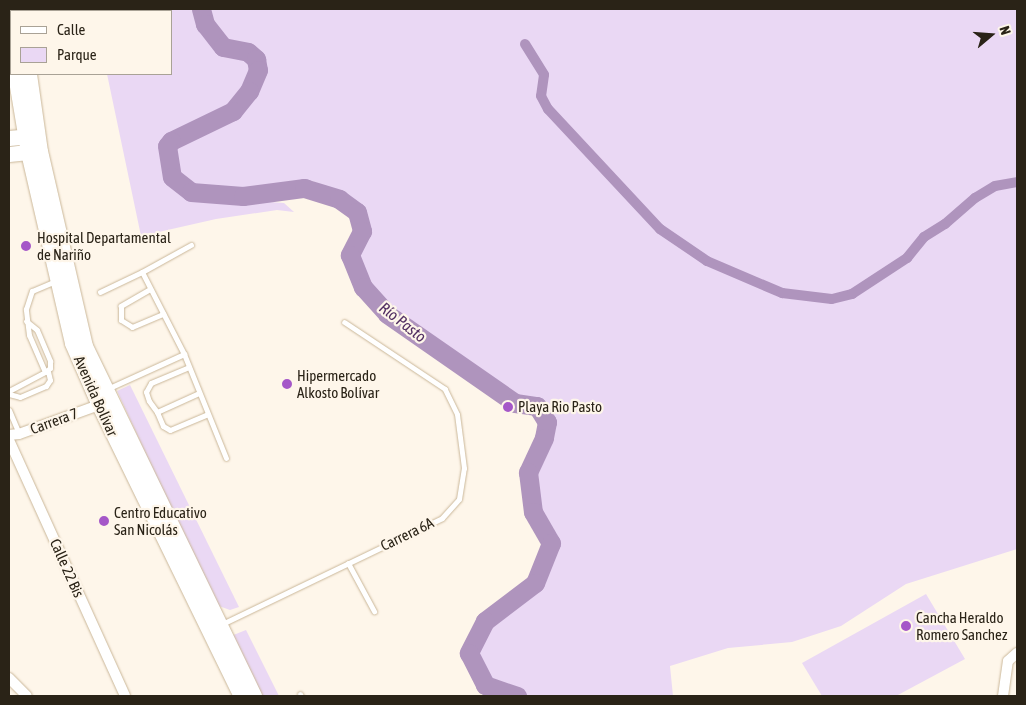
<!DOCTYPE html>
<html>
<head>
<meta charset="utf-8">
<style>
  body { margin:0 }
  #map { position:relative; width:1026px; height:705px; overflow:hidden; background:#fef6ea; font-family:"Asap Condensed",sans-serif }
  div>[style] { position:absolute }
  .green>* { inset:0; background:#ead8f4 }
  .canal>* { height:10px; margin:-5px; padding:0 5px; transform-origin:5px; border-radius:5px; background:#af94bd }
  .river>* { height:19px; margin:-9.5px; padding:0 9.5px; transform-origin:9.5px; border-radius:9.5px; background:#af94bd }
  .roads { filter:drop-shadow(0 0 1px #cab799) drop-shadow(0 0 1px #cab799) }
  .lane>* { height:5px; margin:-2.5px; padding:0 2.5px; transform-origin:2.5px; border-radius:2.5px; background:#fff }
  .street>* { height:10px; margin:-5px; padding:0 5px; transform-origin:5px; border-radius:5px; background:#fff }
  .secondary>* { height:15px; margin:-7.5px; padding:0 7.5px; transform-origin:7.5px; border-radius:7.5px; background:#fff }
  .dots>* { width:14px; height:14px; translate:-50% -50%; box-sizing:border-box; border:2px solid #fef6ea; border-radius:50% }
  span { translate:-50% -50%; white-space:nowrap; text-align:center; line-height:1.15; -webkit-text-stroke:4.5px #fef6ea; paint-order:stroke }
  .poi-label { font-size:15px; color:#2a2317 }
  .left { translate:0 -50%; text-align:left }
  .street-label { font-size:15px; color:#2a2317 }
  .water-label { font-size:16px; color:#512e62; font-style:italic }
  .frame { position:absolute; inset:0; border:10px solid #2a2317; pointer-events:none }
  .legend { position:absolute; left:10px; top:10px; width:162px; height:65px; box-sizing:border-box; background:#fef6ea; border:1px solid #a9a296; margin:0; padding:6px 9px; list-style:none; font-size:15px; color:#2a2317 }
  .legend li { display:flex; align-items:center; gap:10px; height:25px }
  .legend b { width:25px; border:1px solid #a9a296 }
  .north { position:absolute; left:966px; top:10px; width:50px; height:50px; -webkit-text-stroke:4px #fef6ea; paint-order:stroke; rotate:72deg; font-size:14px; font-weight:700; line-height:20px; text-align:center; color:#2a2317 }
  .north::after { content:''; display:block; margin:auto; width:18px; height:22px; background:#2a2317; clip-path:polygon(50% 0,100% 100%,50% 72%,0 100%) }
</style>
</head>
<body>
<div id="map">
  <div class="green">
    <div style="clip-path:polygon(129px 9px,197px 9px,207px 31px,222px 51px,245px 53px,254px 61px,254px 73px,244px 95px,227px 111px,173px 136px,165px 146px,170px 179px,185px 192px,201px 197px,284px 203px,294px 212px,277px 210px,216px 219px,141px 236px,107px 74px,171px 74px,171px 11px,127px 11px)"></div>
    <div style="clip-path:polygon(203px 9px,1017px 9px,1017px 549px,906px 584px,841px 626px,792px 642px,728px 648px,670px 666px,673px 696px,517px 696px,485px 685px,469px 653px,490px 618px,535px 583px,551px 543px,533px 512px,528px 472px,544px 438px,547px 422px,537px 406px,515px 403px,387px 314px,363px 287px,354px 256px,366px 235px,360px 211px,345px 194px,312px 181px,244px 193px,190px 187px,174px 174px,169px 144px,235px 112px,258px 85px,265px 66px,252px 50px,225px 46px,206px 22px)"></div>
    <div style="clip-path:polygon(130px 385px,239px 607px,230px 610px,219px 606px,211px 596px,117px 391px)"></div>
    <div style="clip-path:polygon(926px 594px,965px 659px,896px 696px,822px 696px,802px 663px)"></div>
    <div style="clip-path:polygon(246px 630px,279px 696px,259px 696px,231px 636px)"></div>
  </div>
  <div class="canal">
    <div style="left:525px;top:44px;width:36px;rotate:58deg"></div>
    <div style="left:544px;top:75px;width:21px;rotate:98deg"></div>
    <div style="left:541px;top:96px;width:15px;rotate:62deg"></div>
    <div style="left:548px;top:109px;width:164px;rotate:47deg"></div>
    <div style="left:660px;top:229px;width:57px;rotate:34.2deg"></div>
    <div style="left:707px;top:261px;width:82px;rotate:23.1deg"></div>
    <div style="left:782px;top:293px;width:50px;rotate:6.8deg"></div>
    <div style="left:832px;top:299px;width:21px;rotate:-14deg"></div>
    <div style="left:852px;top:294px;width:66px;rotate:-33.2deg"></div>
    <div style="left:907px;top:258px;width:27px;rotate:-51deg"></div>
    <div style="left:924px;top:237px;width:25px;rotate:-32deg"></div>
    <div style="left:945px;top:224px;width:40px;rotate:-41deg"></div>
    <div style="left:975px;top:198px;width:23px;rotate:-31deg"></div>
    <div style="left:995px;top:186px;width:22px;rotate:-10deg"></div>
  </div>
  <div class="river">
    <div style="left:201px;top:9px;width:16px;rotate:75deg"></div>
    <div style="left:205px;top:24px;width:29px;rotate:52deg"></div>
    <div style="left:223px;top:47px;width:25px;rotate:11deg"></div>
    <div style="left:248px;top:52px;width:11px;rotate:41deg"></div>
    <div style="left:256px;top:59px;width:11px;rotate:80deg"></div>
    <div style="left:258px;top:70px;width:23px;rotate:113deg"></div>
    <div style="left:249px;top:91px;width:26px;rotate:129deg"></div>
    <div style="left:233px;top:111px;width:69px;rotate:154.2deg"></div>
    <div style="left:171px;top:141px;width:6px;rotate:129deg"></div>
    <div style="left:167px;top:146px;width:31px;rotate:81deg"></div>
    <div style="left:172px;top:177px;width:24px;rotate:38deg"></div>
    <div style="left:191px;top:192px;width:52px;rotate:4.4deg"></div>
    <div style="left:243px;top:196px;width:62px;rotate:-7.5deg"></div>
    <div style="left:304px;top:188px;width:37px;rotate:17deg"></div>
    <div style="left:339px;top:199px;width:22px;rotate:36deg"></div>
    <div style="left:357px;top:212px;width:20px;rotate:75deg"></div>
    <div style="left:362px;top:231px;width:27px;rotate:117deg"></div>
    <div style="left:350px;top:255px;width:35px;rotate:68deg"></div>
    <div style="left:363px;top:287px;width:36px;rotate:48deg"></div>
    <div style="left:387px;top:314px;width:156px;rotate:34.8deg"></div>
    <div style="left:515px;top:403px;width:22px;rotate:8deg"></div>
    <div style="left:537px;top:406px;width:19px;rotate:58deg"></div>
    <div style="left:547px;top:422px;width:16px;rotate:101deg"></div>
    <div style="left:544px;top:438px;width:38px;rotate:115deg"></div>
    <div style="left:528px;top:472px;width:40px;rotate:82.9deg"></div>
    <div style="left:533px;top:512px;width:36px;rotate:60deg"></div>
    <div style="left:551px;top:543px;width:43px;rotate:111.8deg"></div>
    <div style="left:535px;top:583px;width:63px;rotate:142.8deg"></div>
    <div style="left:485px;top:621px;width:36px;rotate:117deg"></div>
    <div style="left:469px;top:653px;width:36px;rotate:63deg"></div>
    <div style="left:485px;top:685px;width:34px;rotate:19deg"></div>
  </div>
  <div class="roads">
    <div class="lane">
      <div style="left:150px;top:289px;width:34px;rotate:150deg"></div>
      <div style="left:121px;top:306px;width:14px;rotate:90deg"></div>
      <div style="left:121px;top:320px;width:13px;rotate:32deg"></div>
      <div style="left:132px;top:327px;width:34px;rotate:-23deg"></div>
      <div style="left:100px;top:292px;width:47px;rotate:-25.5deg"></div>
      <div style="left:26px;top:321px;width:14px;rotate:39deg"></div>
      <div style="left:37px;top:330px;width:34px;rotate:67deg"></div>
      <div style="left:50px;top:361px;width:7px;rotate:90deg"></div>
      <div style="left:50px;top:368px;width:6px;rotate:141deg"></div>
      <div style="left:184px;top:354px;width:92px;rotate:-117.1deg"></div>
      <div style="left:142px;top:272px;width:56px;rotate:-28.9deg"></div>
      <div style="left:189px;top:367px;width:41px;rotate:157.2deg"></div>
      <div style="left:151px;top:383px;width:10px;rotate:119deg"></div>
      <div style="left:146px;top:392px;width:9px;rotate:72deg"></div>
      <div style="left:149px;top:401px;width:14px;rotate:54deg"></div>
      <div style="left:157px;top:412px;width:46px;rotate:-24.3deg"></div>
      <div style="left:107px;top:389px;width:85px;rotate:-24.4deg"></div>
      <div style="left:184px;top:354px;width:112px;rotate:68deg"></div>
      <div style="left:9px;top:391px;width:41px;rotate:-27.8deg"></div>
      <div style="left:45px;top:372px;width:40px;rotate:-113.4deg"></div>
      <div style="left:29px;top:335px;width:26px;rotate:-97deg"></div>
      <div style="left:26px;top:309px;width:19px;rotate:-72deg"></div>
      <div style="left:32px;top:291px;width:25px;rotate:-23deg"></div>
      <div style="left:9px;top:394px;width:11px;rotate:15deg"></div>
      <div style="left:20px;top:397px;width:28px;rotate:-23deg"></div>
      <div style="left:46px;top:386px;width:7px;rotate:-56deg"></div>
      <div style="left:50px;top:380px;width:9px;rotate:-103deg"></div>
      <div style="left:9px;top:410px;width:26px;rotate:67deg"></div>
      <div style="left:157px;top:412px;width:15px;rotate:67deg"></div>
      <div style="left:163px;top:426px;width:8px;rotate:30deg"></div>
      <div style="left:170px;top:430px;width:41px;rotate:-22.8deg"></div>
      <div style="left:348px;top:563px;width:55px;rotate:61.6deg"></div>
      <div style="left:222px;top:624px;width:244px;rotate:-25.7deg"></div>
      <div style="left:442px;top:518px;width:25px;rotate:-48deg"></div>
      <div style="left:459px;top:499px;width:31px;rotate:-81deg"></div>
      <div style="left:464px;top:468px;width:54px;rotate:-97.4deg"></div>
      <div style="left:457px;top:414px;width:28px;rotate:-116deg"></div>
      <div style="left:445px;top:389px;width:121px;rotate:-146.4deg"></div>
      <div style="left:300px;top:694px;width:2px;rotate:63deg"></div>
    </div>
    <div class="street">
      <div style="left:9px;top:435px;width:10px;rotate:-6deg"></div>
      <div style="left:19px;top:434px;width:85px;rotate:-19.9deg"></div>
      <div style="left:9px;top:440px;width:281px;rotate:65.6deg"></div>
      <div style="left:9px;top:678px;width:25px;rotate:45deg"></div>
      <div style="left:1003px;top:696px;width:35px;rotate:-82deg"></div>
      <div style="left:1008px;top:661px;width:12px;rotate:-42deg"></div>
    </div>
    <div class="secondary">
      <div style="left:14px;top:11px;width:2px;rotate:-90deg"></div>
      <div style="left:28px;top:11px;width:2px;rotate:-90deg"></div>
      <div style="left:15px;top:74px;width:79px;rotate:80.5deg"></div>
      <div style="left:28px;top:152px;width:196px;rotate:77deg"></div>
      <div style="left:72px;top:343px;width:68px;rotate:66.5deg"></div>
      <div style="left:99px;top:405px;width:324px;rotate:64deg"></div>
      <div style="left:29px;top:74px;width:78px;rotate:81.9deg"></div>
      <div style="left:40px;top:151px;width:200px;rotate:77deg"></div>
      <div style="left:85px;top:346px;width:389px;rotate:64.2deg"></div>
      <div style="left:9px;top:138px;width:25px;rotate:-5deg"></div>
      <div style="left:9px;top:154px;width:28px;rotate:-6deg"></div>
    </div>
  </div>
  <div class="dots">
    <div style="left:26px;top:246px;background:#a557c8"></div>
    <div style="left:287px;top:384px;background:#a557c8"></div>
    <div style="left:508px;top:407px;background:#a557c8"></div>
    <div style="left:104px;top:521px;background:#a557c8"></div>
    <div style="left:906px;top:626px;background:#a557c8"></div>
  </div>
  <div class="poi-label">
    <span class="left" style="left:37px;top:246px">Hospital Departamental<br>de Nariño</span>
    <span class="left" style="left:297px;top:384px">Hipermercado<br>Alkosto Bolívar</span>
    <span class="left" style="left:518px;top:407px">Playa Rio Pasto</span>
    <span class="left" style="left:114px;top:521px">Centro Educativo<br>San Nicolás</span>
    <span class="left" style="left:916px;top:626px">Cancha Heraldo<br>Romero Sanchez</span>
  </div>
  <div class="street-label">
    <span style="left:96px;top:396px;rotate:66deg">Avenida Bolívar</span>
    <span style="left:54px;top:421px;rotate:-20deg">Carrera 7</span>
    <span style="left:407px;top:534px;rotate:-26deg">Carrera 6A</span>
    <span style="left:67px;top:568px;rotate:66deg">Calle 22 Bis</span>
  </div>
  <div class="water-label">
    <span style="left:403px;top:322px;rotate:38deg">Río Pasto</span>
  </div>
  <div class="frame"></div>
  <ul class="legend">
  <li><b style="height:6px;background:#fff"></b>Calle</li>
  <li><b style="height:14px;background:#ead8f4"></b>Parque</li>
  </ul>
  <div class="north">N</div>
</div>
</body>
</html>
